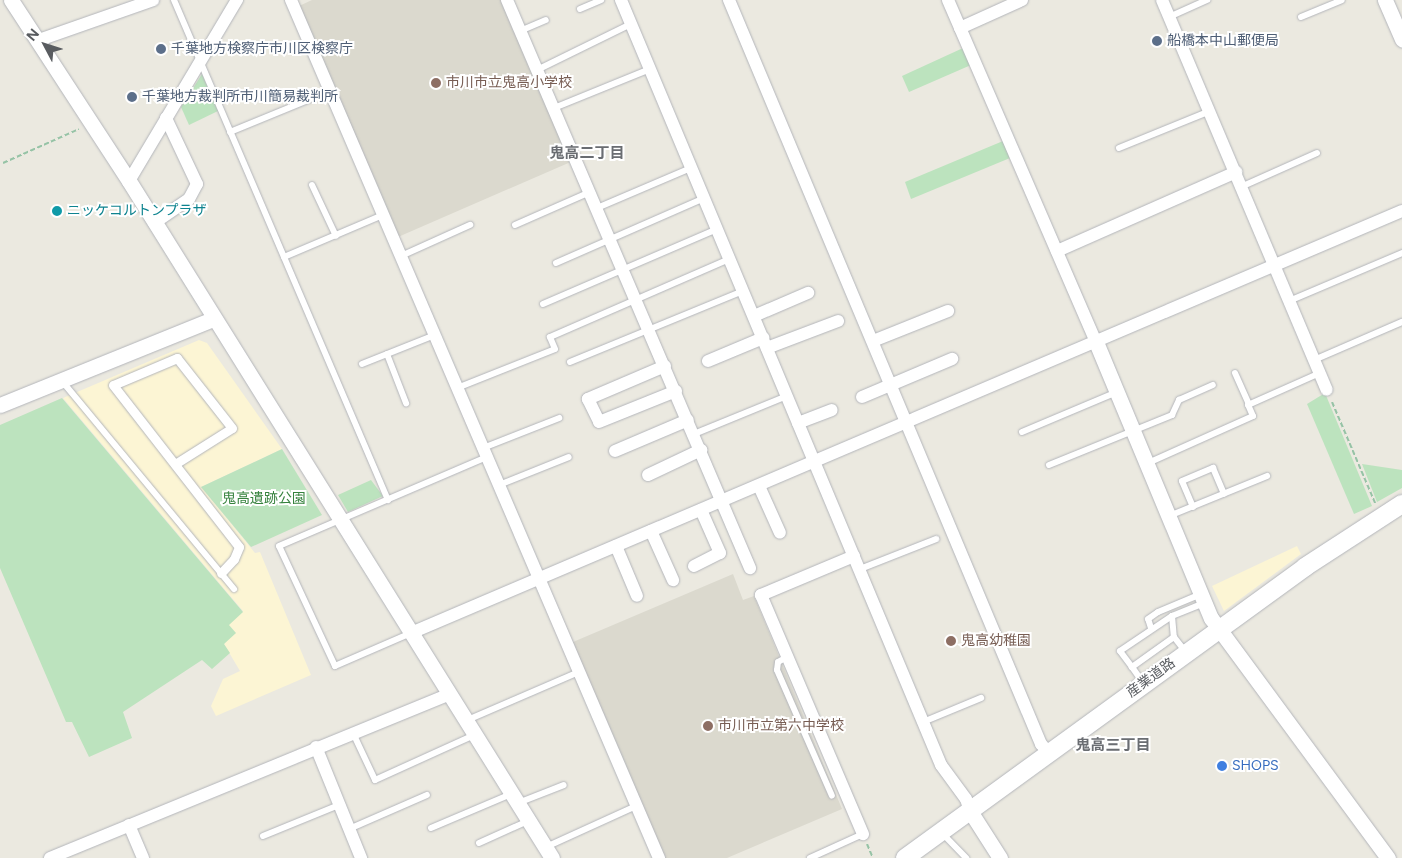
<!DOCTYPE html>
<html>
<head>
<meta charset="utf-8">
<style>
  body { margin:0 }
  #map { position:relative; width:1402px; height:858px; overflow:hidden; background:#ebe9e0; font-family:Figtree,"Noto Sans JP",sans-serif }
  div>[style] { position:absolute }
  .commercial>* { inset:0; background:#fcf5d4 }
  .education>* { inset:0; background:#dbd9ce }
  .green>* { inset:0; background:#bce3be }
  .path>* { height:2px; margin-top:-1px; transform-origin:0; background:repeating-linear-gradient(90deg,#96c3a6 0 5px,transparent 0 7.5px) }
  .roads { filter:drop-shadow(0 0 1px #b3b5ba) drop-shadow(0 0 1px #b3b5ba) }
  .service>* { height:6px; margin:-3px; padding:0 3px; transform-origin:3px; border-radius:3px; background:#fff }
  .pedestrian>* { height:9px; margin:-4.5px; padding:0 4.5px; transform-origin:4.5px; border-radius:4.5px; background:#fff }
  .minor>* { height:12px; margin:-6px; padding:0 6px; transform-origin:6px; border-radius:6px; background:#fff }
  .tertiary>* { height:15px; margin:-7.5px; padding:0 7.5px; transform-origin:7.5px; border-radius:7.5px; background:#fff }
  .secondary>* { height:18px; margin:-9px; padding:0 9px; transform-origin:9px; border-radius:9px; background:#fff }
  .dots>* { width:14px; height:14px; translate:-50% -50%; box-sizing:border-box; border:2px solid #fff; border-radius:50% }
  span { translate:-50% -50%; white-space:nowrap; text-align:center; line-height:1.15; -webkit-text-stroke:4px #fff; paint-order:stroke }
  .service-label { font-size:14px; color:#4e5e75 }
  .left { translate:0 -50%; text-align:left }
  .education-label { font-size:14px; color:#785e54 }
  .culture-label { font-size:14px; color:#0d838f }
  .park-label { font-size:14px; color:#36823e }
  .street-label { font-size:14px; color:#595c60 }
  .shop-label { font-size:14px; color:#366cbe }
  .neighbourhood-label { font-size:15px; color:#6a6d72; font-weight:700 }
  .north { position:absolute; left:20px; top:20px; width:50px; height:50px; -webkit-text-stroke:4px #fff; paint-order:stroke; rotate:310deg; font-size:14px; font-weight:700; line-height:20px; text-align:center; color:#595c60 }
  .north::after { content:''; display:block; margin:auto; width:18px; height:22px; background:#595c60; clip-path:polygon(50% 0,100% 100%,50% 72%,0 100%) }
</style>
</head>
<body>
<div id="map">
  <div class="commercial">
    <div style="clip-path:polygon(199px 340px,207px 343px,282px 449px,201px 487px,255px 553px,260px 552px,311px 675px,216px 716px,211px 706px,223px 679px,240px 671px,224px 644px,228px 625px,243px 611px,63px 398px)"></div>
    <div style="clip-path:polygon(1297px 546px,1301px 554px,1224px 611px,1212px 586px)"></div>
  </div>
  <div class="education">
    <div style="clip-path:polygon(312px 0,503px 0,573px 161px,398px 237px,299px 6px)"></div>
    <div style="clip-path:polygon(733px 574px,743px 600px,754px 596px,842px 809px,727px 858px,663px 858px,573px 642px)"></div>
  </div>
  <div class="green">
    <div style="clip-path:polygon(963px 48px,971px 65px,909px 92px,902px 76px)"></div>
    <div style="clip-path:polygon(202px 74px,218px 111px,189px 125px,181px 107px)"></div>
    <div style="clip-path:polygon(1003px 141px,1010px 158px,911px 199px,905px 182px)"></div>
    <div style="clip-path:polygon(1325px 393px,1372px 506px,1354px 514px,1307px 404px)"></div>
    <div style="clip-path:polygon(62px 398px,243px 612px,229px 625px,236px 633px,224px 644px,230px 653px,212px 669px,202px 660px,123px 712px,132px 738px,89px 757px,72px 722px,66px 722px,0 568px,0 425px)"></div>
    <div style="clip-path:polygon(282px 449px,322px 515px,251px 547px,201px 487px)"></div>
    <div style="clip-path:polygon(1362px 464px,1402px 470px,1402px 488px,1377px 502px)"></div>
    <div style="clip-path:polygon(371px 480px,383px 496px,348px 512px,338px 495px)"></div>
  </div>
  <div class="path">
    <div style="left:3px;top:163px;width:83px;rotate:-24.1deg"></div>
    <div style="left:1332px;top:402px;width:110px;rotate:66.9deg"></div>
    <div style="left:867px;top:844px;width:15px;rotate:67deg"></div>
  </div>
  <div class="roads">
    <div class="service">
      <div style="left:174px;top:0;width:544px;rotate:66.83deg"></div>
      <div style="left:580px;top:9px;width:23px;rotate:-23deg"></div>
      <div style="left:1169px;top:17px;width:42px;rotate:-24.1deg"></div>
      <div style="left:1301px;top:17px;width:44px;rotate:-22.5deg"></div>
      <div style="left:520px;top:31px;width:28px;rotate:-23deg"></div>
      <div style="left:537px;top:70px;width:105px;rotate:-26.1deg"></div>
      <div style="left:554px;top:108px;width:104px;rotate:-22.1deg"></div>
      <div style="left:230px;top:132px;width:108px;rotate:-22.3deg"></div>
      <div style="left:1119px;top:148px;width:98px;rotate:-22.1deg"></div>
      <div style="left:312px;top:185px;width:56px;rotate:64.8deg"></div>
      <div style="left:1243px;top:186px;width:81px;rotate:-24deg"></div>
      <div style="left:597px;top:208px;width:102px;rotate:-23.1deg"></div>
      <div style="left:515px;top:225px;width:82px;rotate:-23.7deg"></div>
      <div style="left:401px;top:256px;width:76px;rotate:-24.2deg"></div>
      <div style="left:284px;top:257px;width:108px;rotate:-23deg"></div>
      <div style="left:556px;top:263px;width:162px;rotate:-23.7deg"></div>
      <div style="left:1289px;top:301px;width:123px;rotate:-23deg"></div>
      <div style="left:543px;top:304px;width:189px;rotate:-23.3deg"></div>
      <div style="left:387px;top:354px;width:53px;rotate:68.8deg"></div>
      <div style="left:1314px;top:360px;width:96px;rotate:-23.4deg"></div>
      <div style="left:570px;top:362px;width:187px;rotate:-22.3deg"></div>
      <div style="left:362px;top:364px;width:79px;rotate:-21.7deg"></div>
      <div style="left:1235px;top:373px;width:34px;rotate:66deg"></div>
      <div style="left:62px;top:381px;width:270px;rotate:50.4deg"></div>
      <div style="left:457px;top:388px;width:105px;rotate:-21.7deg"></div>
      <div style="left:555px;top:349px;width:13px;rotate:-113deg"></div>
      <div style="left:550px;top:337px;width:195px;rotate:-23.5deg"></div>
      <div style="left:1022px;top:432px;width:103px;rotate:-22.8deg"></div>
      <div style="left:694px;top:434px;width:100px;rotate:-22.2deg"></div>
      <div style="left:483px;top:448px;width:82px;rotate:-21.5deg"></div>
      <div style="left:1148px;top:463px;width:115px;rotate:-24.1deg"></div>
      <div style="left:1253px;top:416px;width:12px;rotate:-114deg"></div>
      <div style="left:1248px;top:405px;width:79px;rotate:-24deg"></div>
      <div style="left:1049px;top:465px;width:133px;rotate:-22.1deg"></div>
      <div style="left:1172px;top:415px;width:17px;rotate:-65deg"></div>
      <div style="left:1179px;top:400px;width:37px;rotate:-24deg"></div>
      <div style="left:499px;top:485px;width:75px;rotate:-21.8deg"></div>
      <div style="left:1193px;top:507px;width:28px;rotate:-113deg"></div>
      <div style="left:1182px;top:481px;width:34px;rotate:-23deg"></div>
      <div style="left:1213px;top:468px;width:28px;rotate:67deg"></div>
      <div style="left:1169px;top:516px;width:106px;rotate:-22.2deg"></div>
      <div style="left:860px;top:569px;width:82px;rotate:-21.5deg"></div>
      <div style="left:1172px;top:616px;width:21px;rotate:85deg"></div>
      <div style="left:1174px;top:637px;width:52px;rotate:144.5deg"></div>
      <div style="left:1132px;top:667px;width:20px;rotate:-127deg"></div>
      <div style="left:1120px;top:651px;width:63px;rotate:-33.9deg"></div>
      <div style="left:1172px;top:616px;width:35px;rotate:-22deg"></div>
      <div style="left:1151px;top:628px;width:9px;rotate:-108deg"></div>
      <div style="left:1148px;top:619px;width:12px;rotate:-35deg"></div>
      <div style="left:1158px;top:612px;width:47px;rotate:-22.7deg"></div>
      <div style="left:411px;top:633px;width:83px;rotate:156.5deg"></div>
      <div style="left:335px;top:666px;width:132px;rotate:-115deg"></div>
      <div style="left:279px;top:546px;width:226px;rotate:-23.2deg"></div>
      <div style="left:1174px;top:637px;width:18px;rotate:52deg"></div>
      <div style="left:787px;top:657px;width:10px;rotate:151deg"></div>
      <div style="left:778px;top:662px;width:8px;rotate:97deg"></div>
      <div style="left:777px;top:670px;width:137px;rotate:66.4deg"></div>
      <div style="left:1132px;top:667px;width:19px;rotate:55deg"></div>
      <div style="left:465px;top:721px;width:124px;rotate:-23.3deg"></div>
      <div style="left:923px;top:722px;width:63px;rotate:-22.5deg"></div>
      <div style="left:353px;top:733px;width:52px;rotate:64.9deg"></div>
      <div style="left:375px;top:780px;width:109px;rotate:-24.4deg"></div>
      <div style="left:518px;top:803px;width:49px;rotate:-21.4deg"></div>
      <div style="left:431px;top:828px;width:87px;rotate:-23deg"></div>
      <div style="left:349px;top:829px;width:85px;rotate:-23.6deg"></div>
      <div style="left:942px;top:833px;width:35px;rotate:46deg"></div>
      <div style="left:263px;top:836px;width:82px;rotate:-22.2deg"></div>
      <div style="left:479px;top:843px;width:54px;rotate:-24.2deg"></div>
      <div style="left:546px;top:847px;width:99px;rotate:-24.5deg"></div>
      <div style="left:810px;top:858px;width:58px;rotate:-24.4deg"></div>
    </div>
    <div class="pedestrian">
      <div style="left:175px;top:464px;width:67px;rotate:-32.3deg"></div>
      <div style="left:232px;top:428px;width:89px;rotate:-128.2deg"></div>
      <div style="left:177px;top:358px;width:69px;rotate:157.1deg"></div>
      <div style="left:113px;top:385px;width:205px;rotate:52.1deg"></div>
      <div style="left:239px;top:547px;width:13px;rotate:113deg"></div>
      <div style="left:234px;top:559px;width:19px;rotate:133deg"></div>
    </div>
    <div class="minor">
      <div style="left:291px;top:0;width:934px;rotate:66.79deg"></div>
      <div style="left:507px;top:0;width:618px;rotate:66.84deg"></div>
      <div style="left:621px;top:0;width:829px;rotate:67.3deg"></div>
      <div style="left:941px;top:765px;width:42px;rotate:53.7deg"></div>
      <div style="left:966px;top:799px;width:13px;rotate:72deg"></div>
      <div style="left:729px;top:0;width:807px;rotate:67.25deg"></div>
      <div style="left:1041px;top:744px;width:12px;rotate:48deg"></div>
      <div style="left:948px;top:0;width:373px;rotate:66.6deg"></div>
      <div style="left:1162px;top:0;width:423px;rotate:67.1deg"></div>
      <div style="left:960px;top:28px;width:68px;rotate:-24.3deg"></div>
      <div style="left:39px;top:40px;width:121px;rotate:-19.3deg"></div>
      <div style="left:129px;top:181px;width:211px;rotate:-59.2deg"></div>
      <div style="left:154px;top:223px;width:42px;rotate:-34.4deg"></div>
      <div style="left:189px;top:199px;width:17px;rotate:-62deg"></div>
      <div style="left:197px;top:184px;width:73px;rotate:-115.2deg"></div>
      <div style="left:1057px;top:251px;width:196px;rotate:-23.8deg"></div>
      <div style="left:754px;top:316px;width:59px;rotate:-23.1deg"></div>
      <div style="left:873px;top:341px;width:81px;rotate:-21.8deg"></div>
      <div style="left:767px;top:348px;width:76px;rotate:-20.8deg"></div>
      <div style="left:708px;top:361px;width:60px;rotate:-22.7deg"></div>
      <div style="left:665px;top:366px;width:84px;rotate:156.8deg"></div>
      <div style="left:588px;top:399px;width:25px;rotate:64deg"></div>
      <div style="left:599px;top:422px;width:83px;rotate:-21.9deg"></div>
      <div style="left:862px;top:397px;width:98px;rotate:-22.9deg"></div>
      <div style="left:798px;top:423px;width:36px;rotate:-21deg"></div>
      <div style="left:615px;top:451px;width:79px;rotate:-23deg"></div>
      <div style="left:648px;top:475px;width:59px;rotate:-25.3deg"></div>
      <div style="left:759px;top:486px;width:51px;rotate:65.9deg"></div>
      <div style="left:651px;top:531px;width:54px;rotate:65.8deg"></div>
      <div style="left:616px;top:546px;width:54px;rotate:67.2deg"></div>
      <div style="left:854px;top:556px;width:101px;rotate:157.2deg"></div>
      <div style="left:761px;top:595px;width:260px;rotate:66.9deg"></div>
      <div style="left:694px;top:566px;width:29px;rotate:-27deg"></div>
      <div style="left:720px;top:553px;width:47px;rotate:-113.8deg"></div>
      <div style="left:411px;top:633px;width:1077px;rotate:-23.07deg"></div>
      <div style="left:316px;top:747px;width:120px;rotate:67.9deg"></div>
      <div style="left:129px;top:825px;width:36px;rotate:67deg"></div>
      <div style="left:50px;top:858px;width:430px;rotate:-22.3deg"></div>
    </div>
    <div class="tertiary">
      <div style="left:11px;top:0;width:216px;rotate:56.9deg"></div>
      <div style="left:129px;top:181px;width:798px;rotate:58deg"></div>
      <div style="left:1385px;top:0;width:43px;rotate:66.4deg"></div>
      <div style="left:1096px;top:342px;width:299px;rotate:67.4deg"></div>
      <div style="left:1211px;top:618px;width:298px;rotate:53.6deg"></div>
      <div style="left:0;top:405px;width:230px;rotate:-22deg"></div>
      <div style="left:970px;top:811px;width:56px;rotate:57.4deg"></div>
    </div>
    <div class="secondary">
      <div style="left:905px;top:858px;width:495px;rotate:-36deg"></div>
      <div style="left:1305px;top:567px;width:116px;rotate:-33deg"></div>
    </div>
  </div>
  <div class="dots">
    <div style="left:1157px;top:41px;background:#5c6f8a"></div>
    <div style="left:161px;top:49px;background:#5c6f8a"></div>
    <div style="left:436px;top:83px;background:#8d6e63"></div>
    <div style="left:132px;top:97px;background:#5c6f8a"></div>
    <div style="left:57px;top:211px;background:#0f9aa8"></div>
    <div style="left:951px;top:641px;background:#8d6e63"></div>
    <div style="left:708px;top:726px;background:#8d6e63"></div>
    <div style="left:1222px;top:766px;background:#3f7fe0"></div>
  </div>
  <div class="service-label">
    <span class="left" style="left:1167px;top:41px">船橋本中山郵便局</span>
    <span class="left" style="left:171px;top:49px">千葉地方検察庁市川区検察庁</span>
    <span class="left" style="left:142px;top:97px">千葉地方裁判所市川簡易裁判所</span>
  </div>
  <div class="education-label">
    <span class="left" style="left:446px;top:83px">市川市立鬼高小学校</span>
    <span class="left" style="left:961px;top:641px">鬼高幼稚園</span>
    <span class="left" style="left:718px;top:726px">市川市立第六中学校</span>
  </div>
  <div class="culture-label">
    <span class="left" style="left:67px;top:211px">ニッケコルトンプラザ</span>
  </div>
  <div class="park-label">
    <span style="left:264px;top:499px">鬼高遺跡公園</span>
  </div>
  <div class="street-label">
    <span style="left:1151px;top:678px;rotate:-36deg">産業道路</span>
  </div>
  <div class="shop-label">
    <span class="left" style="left:1232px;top:766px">SHOPS</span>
  </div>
  <div class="neighbourhood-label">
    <span style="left:587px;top:154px">鬼高二丁目</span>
    <span style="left:1113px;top:746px">鬼高三丁目</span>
  </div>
  <div class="north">N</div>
</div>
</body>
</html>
